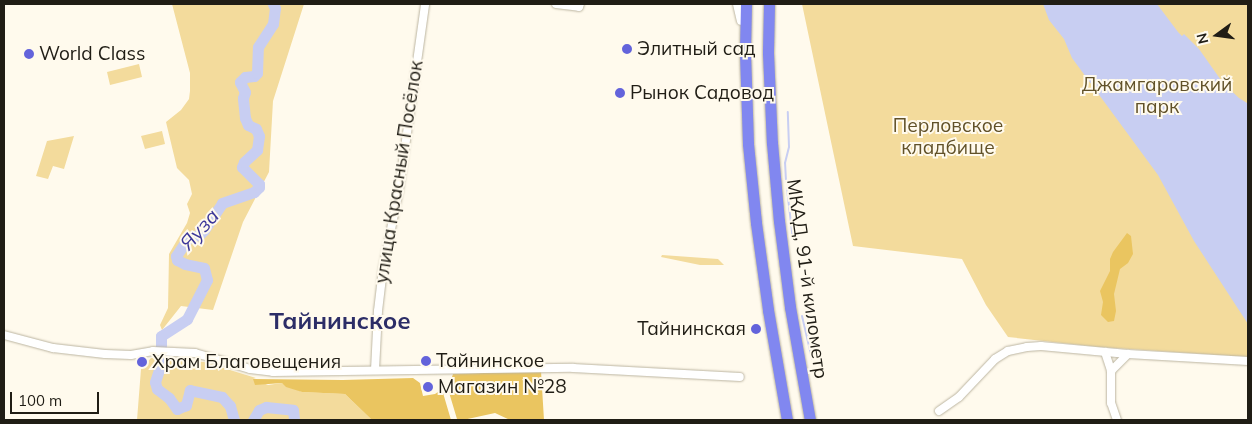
<!DOCTYPE html>
<html>
<head>
<meta charset="utf-8">
<style>
  body { margin:0 }
  #map { position:relative; width:1252px; height:424px; overflow:hidden; background:#fffaed; font-family:Mulish,sans-serif }
  div>[style] { position:absolute }
  .green>* { inset:0; background:#f3db9c }
  .forest>* { inset:0; background:#eac560 }
  .water>* { inset:0; background:#c8cef2 }
  .stream>* { height:2px; margin:-1px; padding:0 1px; transform-origin:1px; border-radius:1px; background:#c8cef2 }
  .river>* { height:11px; margin:-5.5px; padding:0 5.5px; transform-origin:5.5px; border-radius:5.5px; background:#c8cef2 }
  .roads { filter:drop-shadow(0 0 1px #bcb5a1) drop-shadow(0 0 1px #bcb5a1) }
  .minor>* { height:8px; margin:-4px; padding:0 4px; transform-origin:4px; border-radius:4px; background:#fff }
  .highway>* { height:11px; margin:-5.5px; padding:0 5.5px; transform-origin:5.5px; border-radius:5.5px; background:#8187f0 }
  .dots>* { width:14px; height:14px; translate:-50% -50%; box-sizing:border-box; border:2px solid #fffaed; border-radius:50% }
  span { translate:-50% -50%; white-space:nowrap; text-align:center; line-height:1.15; -webkit-text-stroke:4px #fffaed; paint-order:stroke }
  .poi-label { font-size:19px; color:#201d15 }
  .left { translate:0 -50%; text-align:left }
  .right { translate:-100% -50%; text-align:right }
  .park-label { font-size:19px; color:#615128 }
  .street-label { font-size:19px; color:#201d15 }
  .water-label { font-size:20px; color:#3b3699; font-style:italic }
  .district-label { font-size:24px; color:#2c2d67; font-weight:700 }
  .frame { position:absolute; inset:0; border:5px solid #201d15; pointer-events:none }
  .north { position:absolute; left:1192px; top:10px; width:50px; height:50px; -webkit-text-stroke:4px #fffaed; paint-order:stroke; rotate:256deg; font-size:14px; font-weight:700; line-height:20px; text-align:center; color:#201d15 }
  .north::after { content:''; display:block; margin:auto; width:18px; height:22px; background:#201d15; clip-path:polygon(50% 0,100% 100%,50% 72%,0 100%) }
  .scale { position:absolute; left:10px; top:392px; width:89px; height:22px; box-sizing:border-box; border:2px solid #201d15; border-top:0; padding-left:6px; font-size:15px; line-height:18px; white-space:nowrap; color:#201d15; -webkit-text-stroke:4px #fffaed; paint-order:stroke }
</style>
</head>
<body>
<div id="map">
  <div class="green">
    <div style="clip-path:polygon(172px 4px,304px 4px,273px 101px,269px 172px,243px 222px,213px 310px,181px 306px,162px 330px,160px 325px,168px 308px,169px 254px,187px 223px,190px 213px,187px 204px,192px 194px,189px 180px,177px 168px,166px 122px,181px 110px,189px 99px,190px 91px,190px 73px)"></div>
    <div style="clip-path:polygon(802px 4px,1248px 4px,1248px 357px,1099px 347px,1008px 337px,986px 305px,962px 259px,853px 246px)"></div>
    <div style="clip-path:polygon(139px 64px,142px 77px,110px 85px,107px 72px)"></div>
    <div style="clip-path:polygon(162px 131px,165px 144px,145px 149px,141px 136px)"></div>
    <div style="clip-path:polygon(74px 136px,64px 169px,53px 166px,48px 179px,36px 176px,47px 141px)"></div>
    <div style="clip-path:polygon(662px 255px,718px 259px,724px 265px,700px 265px,661px 257px)"></div>
    <div style="clip-path:polygon(151px 358px,204px 362px,256px 378px,253px 379px,268px 385px,282px 383px,302px 392px,345px 394px,372px 420px,137px 420px,141px 369px)"></div>
  </div>
  <div class="forest">
    <div style="clip-path:polygon(1127px 233px,1131px 236px,1133px 254px,1128px 263px,1120px 269px,1114px 294px,1116px 311px,1114px 321px,1108px 322px,1101px 315px,1103px 302px,1100px 291px,1110px 271px,1110px 259px,1113px 252px)"></div>
    <div style="clip-path:polygon(541px 371px,544px 420px,510px 420px,495px 413px,463px 420px,457px 419px,448px 389px,453px 374px)"></div>
    <div style="clip-path:polygon(413px 378px,420px 383px,423px 396px,435px 394px,438px 392px,438px 385px,441px 386px,451px 420px,372px 420px,345px 394px,302px 392px,286px 387px,282px 383px,255px 385px,253px 379px,343px 380px)"></div>
  </div>
  <div class="water">
    <div style="clip-path:polygon(1043px 4px,1157px 4px,1178px 32px,1182px 36px,1184px 34px,1199px 49px,1223px 83px,1239px 98px,1247px 103px,1248px 101px,1248px 324px,1194px 241px,1158px 175px,1072px 58px,1064px 39px,1049px 20px)"></div>
  </div>
  <div class="stream">
    <div style="left:786px;top:181px;width:18px;rotate:-93deg"></div>
    <div style="left:785px;top:163px;width:16px;rotate:-76deg"></div>
    <div style="left:789px;top:147px;width:35px;rotate:-92deg"></div>
    <div style="left:787px;top:189px;width:51px;rotate:83.3deg"></div>
    <div style="left:802px;top:316px;width:44px;rotate:76.9deg"></div>
  </div>
  <div class="river">
    <div style="left:234px;top:420px;width:15px;rotate:-106deg"></div>
    <div style="left:230px;top:406px;width:12px;rotate:-132deg"></div>
    <div style="left:222px;top:397px;width:33px;rotate:-168deg"></div>
    <div style="left:190px;top:390px;width:16px;rotate:105deg"></div>
    <div style="left:186px;top:405px;width:10px;rotate:156deg"></div>
    <div style="left:177px;top:409px;width:14px;rotate:-126deg"></div>
    <div style="left:169px;top:398px;width:15px;rotate:-143deg"></div>
    <div style="left:157px;top:389px;width:7px;rotate:-106deg"></div>
    <div style="left:155px;top:382px;width:20px;rotate:-72deg"></div>
    <div style="left:161px;top:363px;width:27px;rotate:-90deg"></div>
    <div style="left:161px;top:336px;width:31px;rotate:-33deg"></div>
    <div style="left:187px;top:319px;width:44px;rotate:-62.9deg"></div>
    <div style="left:207px;top:280px;width:12px;rotate:-104deg"></div>
    <div style="left:204px;top:268px;width:19px;rotate:-168deg"></div>
    <div style="left:185px;top:264px;width:9px;rotate:-153deg"></div>
    <div style="left:177px;top:260px;width:4px;rotate:-104deg"></div>
    <div style="left:176px;top:256px;width:23px;rotate:-56deg"></div>
    <div style="left:189px;top:237px;width:10px;rotate:-11deg"></div>
    <div style="left:199px;top:235px;width:7px;rotate:-45deg"></div>
    <div style="left:204px;top:230px;width:32px;rotate:-56deg"></div>
    <div style="left:222px;top:203px;width:34px;rotate:-19deg"></div>
    <div style="left:254px;top:192px;width:7px;rotate:-45deg"></div>
    <div style="left:259px;top:187px;width:3px;rotate:-90deg"></div>
    <div style="left:259px;top:184px;width:24px;rotate:-135deg"></div>
    <div style="left:242px;top:167px;width:5px;rotate:-68deg"></div>
    <div style="left:244px;top:162px;width:18px;rotate:-43deg"></div>
    <div style="left:257px;top:150px;width:14px;rotate:-82deg"></div>
    <div style="left:259px;top:136px;width:8px;rotate:-113deg"></div>
    <div style="left:256px;top:129px;width:9px;rotate:-153deg"></div>
    <div style="left:248px;top:125px;width:8px;rotate:-113deg"></div>
    <div style="left:245px;top:118px;width:20px;rotate:-96deg"></div>
    <div style="left:243px;top:98px;width:6px;rotate:-72deg"></div>
    <div style="left:245px;top:92px;width:11px;rotate:-117deg"></div>
    <div style="left:240px;top:82px;width:7px;rotate:-45deg"></div>
    <div style="left:245px;top:77px;width:9px;rotate:-6deg"></div>
    <div style="left:254px;top:76px;width:4px;rotate:-45deg"></div>
    <div style="left:257px;top:73px;width:26px;rotate:-88deg"></div>
    <div style="left:258px;top:47px;width:27px;rotate:-57deg"></div>
    <div style="left:273px;top:24px;width:16px;rotate:-83deg"></div>
    <div style="left:275px;top:8px;width:4px;rotate:-117deg"></div>
    <div style="left:253px;top:420px;width:12px;rotate:-59deg"></div>
    <div style="left:259px;top:410px;width:8px;rotate:-23deg"></div>
    <div style="left:266px;top:407px;width:27px;rotate:6deg"></div>
    <div style="left:293px;top:410px;width:10px;rotate:84deg"></div>
  </div>
  <div class="roads">
    <div class="minor">
      <div style="left:556px;top:4px;width:23px;rotate:7deg"></div>
      <div style="left:579px;top:7px;width:3px;rotate:-72deg"></div>
      <div style="left:737px;top:4px;width:17px;rotate:77deg"></div>
      <div style="left:4px;top:335px;width:51px;rotate:14.9deg"></div>
      <div style="left:53px;top:348px;width:52px;rotate:6.6deg"></div>
      <div style="left:105px;top:354px;width:26px;rotate:2deg"></div>
      <div style="left:131px;top:355px;width:22px;rotate:-10deg"></div>
      <div style="left:153px;top:351px;width:42px;rotate:2.7deg"></div>
      <div style="left:195px;top:353px;width:57px;rotate:16.2deg"></div>
      <div style="left:250px;top:369px;width:23px;rotate:7deg"></div>
      <div style="left:273px;top:372px;width:300px;rotate:-0.8deg"></div>
      <div style="left:573px;top:368px;width:167px;rotate:3.1deg"></div>
      <div style="left:1105px;top:352px;width:20px;rotate:72deg"></div>
      <div style="left:375px;top:370px;width:59px;rotate:-87.1deg"></div>
      <div style="left:378px;top:311px;width:42px;rotate:-83.2deg"></div>
      <div style="left:383px;top:269px;width:81px;rotate:-78.6deg"></div>
      <div style="left:399px;top:190px;width:188px;rotate:-82deg"></div>
      <div style="left:939px;top:411px;width:24px;rotate:-35deg"></div>
      <div style="left:959px;top:397px;width:52px;rotate:-46.5deg"></div>
      <div style="left:995px;top:359px;width:15px;rotate:-32deg"></div>
      <div style="left:1008px;top:351px;width:19px;rotate:-12deg"></div>
      <div style="left:1027px;top:347px;width:14px;rotate:-4deg"></div>
      <div style="left:1041px;top:346px;width:87px;rotate:5.3deg"></div>
      <div style="left:1128px;top:354px;width:120px;rotate:3.3deg"></div>
      <div style="left:1117px;top:420px;width:18px;rotate:-109deg"></div>
      <div style="left:1111px;top:403px;width:32px;rotate:-90deg"></div>
      <div style="left:1111px;top:371px;width:24px;rotate:-45deg"></div>
    </div>
    <div class="highway">
      <div style="left:746px;top:4px;width:49px;rotate:91.2deg"></div>
      <div style="left:745px;top:53px;width:91px;rotate:88.1deg"></div>
      <div style="left:748px;top:144px;width:79px;rotate:84.2deg"></div>
      <div style="left:756px;top:223px;width:88px;rotate:82.1deg"></div>
      <div style="left:768px;top:310px;width:112px;rotate:80.2deg"></div>
      <div style="left:769px;top:4px;width:49px;rotate:91.2deg"></div>
      <div style="left:768px;top:53px;width:90px;rotate:87.5deg"></div>
      <div style="left:772px;top:143px;width:78px;rotate:84.9deg"></div>
      <div style="left:779px;top:221px;width:87px;rotate:82.7deg"></div>
      <div style="left:790px;top:307px;width:115px;rotate:80deg"></div>
    </div>
  </div>
  <div class="dots">
    <div style="left:627px;top:49px;background:#6363db"></div>
    <div style="left:29px;top:54px;background:#6363db"></div>
    <div style="left:620px;top:93px;background:#6363db"></div>
    <div style="left:756px;top:329px;background:#6363db"></div>
    <div style="left:426px;top:361px;background:#6363db"></div>
    <div style="left:142px;top:362px;background:#6363db"></div>
    <div style="left:428px;top:387px;background:#6363db"></div>
  </div>
  <div class="poi-label">
    <span class="left" style="left:637px;top:49px">Элитный сад</span>
    <span class="left" style="left:39px;top:54px">World Class</span>
    <span class="left" style="left:630px;top:93px">Рынок Садовод</span>
    <span class="right" style="left:746px;top:329px">Тайнинская</span>
    <span class="left" style="left:436px;top:361px">Тайнинское</span>
    <span class="left" style="left:152px;top:362px">Храм Благовещения</span>
    <span class="left" style="left:438px;top:387px">Магазин №28</span>
  </div>
  <div class="park-label">
    <span style="left:1157px;top:96px">Джамгаровский<br>парк</span>
    <span style="left:948px;top:137px">Перловское<br>кладбище</span>
  </div>
  <div class="street-label">
    <span style="left:399px;top:172px;rotate:-81deg">улица Красный Посёлок</span>
    <span style="left:807px;top:279px;rotate:82deg">МКАД, 91-й километр</span>
  </div>
  <div class="water-label">
    <span style="left:199px;top:229px;rotate:-48deg">Яуза</span>
  </div>
  <div class="district-label">
    <span style="left:340px;top:321px">Тайнинское</span>
  </div>
  <div class="frame"></div>
  <div class="north">N</div>
  <div class="scale">100 m</div>
</div>
</body>
</html>
